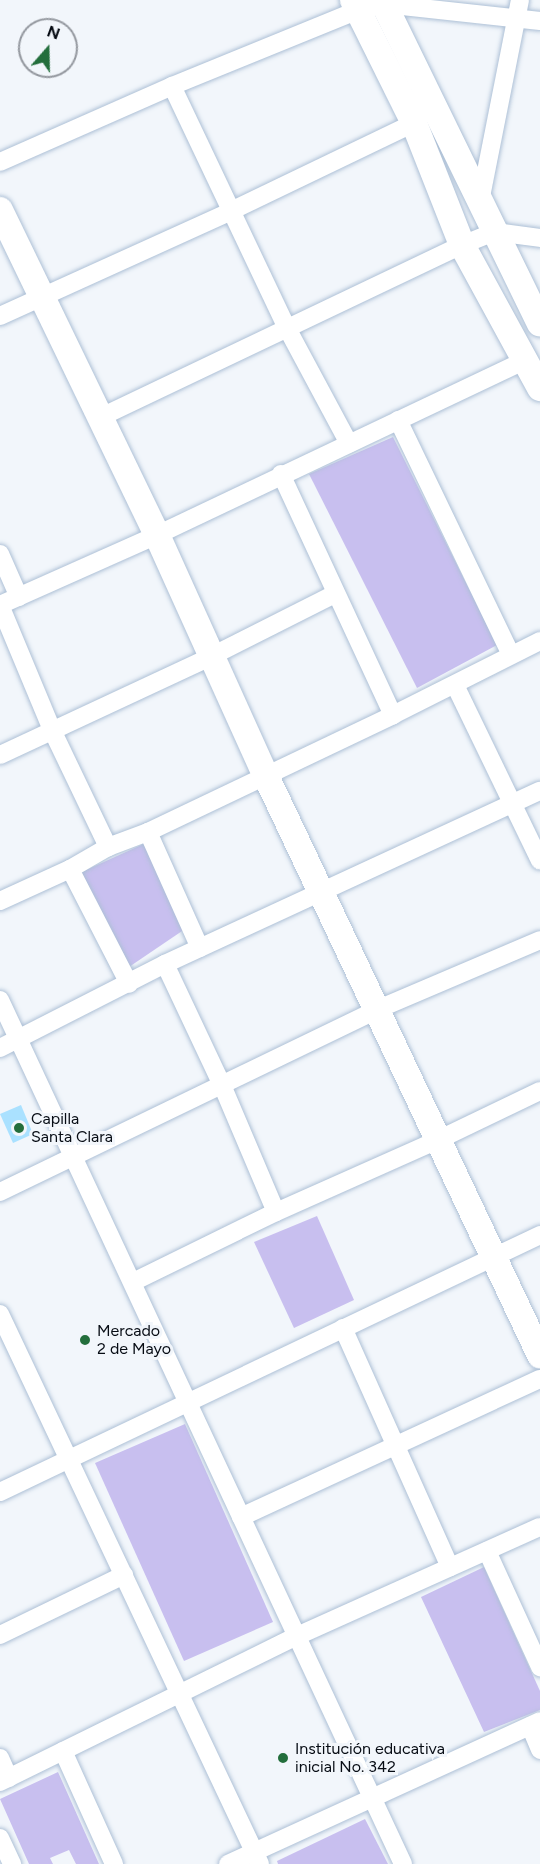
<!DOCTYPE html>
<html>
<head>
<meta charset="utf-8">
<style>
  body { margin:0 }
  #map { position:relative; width:540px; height:1864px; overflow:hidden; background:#f2f6fb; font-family:Figtree,sans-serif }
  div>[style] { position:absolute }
  .green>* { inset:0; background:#c8bfef }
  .building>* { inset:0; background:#aae1ff }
  .roads { filter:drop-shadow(0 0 2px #adc0d6) drop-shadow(0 0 2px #adc0d6) }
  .street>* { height:18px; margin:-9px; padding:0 9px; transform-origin:9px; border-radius:9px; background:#fff }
  .secondary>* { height:26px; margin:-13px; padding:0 13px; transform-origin:13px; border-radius:13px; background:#fff }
  .dots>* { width:16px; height:16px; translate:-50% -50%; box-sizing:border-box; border:3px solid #f2f6fb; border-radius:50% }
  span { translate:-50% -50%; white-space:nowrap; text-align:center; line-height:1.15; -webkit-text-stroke:6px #f2f6fb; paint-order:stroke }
  .poi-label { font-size:16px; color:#070c14 }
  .left { translate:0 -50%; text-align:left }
  .north { position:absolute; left:18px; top:18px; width:60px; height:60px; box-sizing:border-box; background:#f2f6fb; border:2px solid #94989f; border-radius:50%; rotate:20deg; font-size:16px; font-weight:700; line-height:24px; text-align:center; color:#070c14 }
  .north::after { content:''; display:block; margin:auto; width:21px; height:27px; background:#236e3c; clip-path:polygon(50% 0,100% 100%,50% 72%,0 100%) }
</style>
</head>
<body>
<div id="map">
  <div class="green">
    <div style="clip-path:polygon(393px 437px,497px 645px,417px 688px,309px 474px)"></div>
    <div style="clip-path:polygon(148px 842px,188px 927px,129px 967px,75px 875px)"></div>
    <div style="clip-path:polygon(317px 1216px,354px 1300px,294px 1328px,254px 1242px)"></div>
    <div style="clip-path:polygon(185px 1424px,273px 1622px,184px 1661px,95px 1463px)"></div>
    <div style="clip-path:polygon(484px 1567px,540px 1691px,540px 1710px,484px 1732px,421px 1597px)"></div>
    <div style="clip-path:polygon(58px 1772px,99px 1864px,76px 1864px,69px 1850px,50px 1858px,53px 1864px,29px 1864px,0 1799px)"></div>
    <div style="clip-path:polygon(365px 1819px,388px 1864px,278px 1864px,277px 1861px)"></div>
  </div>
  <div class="building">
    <div style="clip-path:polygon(21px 1105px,33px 1134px,13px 1143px,0 1114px)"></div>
  </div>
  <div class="roads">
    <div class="street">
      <div style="left:172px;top:86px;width:270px;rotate:64.6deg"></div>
      <div style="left:288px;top:330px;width:129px;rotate:61.8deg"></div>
      <div style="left:0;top:162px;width:188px;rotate:-23.8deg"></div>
      <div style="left:172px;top:86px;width:201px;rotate:-22.2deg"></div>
      <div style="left:358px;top:10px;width:27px;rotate:-13deg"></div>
      <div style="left:384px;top:4px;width:157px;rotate:6.2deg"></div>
      <div style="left:480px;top:202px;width:206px;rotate:-78.8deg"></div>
      <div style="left:0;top:316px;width:254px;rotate:-24.4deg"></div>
      <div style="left:231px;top:211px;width:203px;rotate:-25.7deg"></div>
      <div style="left:101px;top:417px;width:400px;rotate:-25.5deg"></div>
      <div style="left:462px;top:245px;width:35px;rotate:-22deg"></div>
      <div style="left:495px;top:232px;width:45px;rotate:7.6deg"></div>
      <div style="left:398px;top:420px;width:259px;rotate:64.3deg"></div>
      <div style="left:281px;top:474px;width:266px;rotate:65.1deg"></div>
      <div style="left:0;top:554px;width:47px;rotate:66.2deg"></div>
      <div style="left:0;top:605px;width:172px;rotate:-24deg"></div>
      <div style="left:157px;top:535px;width:410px;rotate:-25.4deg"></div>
      <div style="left:0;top:605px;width:135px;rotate:67.4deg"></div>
      <div style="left:52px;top:730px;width:130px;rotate:64.4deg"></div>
      <div style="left:455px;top:685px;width:195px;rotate:64.2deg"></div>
      <div style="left:0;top:755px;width:234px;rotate:-25deg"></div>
      <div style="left:212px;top:656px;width:138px;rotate:-26.8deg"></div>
      <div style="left:148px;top:832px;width:127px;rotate:65.9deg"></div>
      <div style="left:70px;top:869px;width:129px;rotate:62.8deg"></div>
      <div style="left:0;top:901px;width:77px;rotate:-24.6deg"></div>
      <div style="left:70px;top:869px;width:44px;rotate:-30.1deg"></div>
      <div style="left:108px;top:847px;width:43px;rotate:-20.6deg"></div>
      <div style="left:148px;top:832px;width:272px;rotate:-25.5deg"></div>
      <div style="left:393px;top:715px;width:165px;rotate:-26.7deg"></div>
      <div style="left:165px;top:964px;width:134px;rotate:64.8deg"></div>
      <div style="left:222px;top:1085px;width:138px;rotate:67deg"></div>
      <div style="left:0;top:1000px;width:953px;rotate:64.99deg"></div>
      <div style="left:0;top:1048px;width:185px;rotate:-27deg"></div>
      <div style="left:165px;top:964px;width:413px;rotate:-24.8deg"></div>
      <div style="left:0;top:1192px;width:418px;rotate:-25.8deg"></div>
      <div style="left:376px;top:1010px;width:178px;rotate:-23.1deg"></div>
      <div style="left:133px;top:1282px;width:159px;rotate:-26.1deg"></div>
      <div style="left:276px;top:1212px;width:177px;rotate:-24deg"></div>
      <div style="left:438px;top:1140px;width:113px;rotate:-25.7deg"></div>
      <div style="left:0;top:1314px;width:608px;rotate:64.7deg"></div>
      <div style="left:343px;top:1328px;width:262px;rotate:65.9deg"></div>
      <div style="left:0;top:1492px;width:598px;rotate:-25.45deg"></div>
      <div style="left:241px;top:1517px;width:329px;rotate:-24.8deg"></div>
      <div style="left:487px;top:1551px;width:128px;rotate:65.4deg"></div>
      <div style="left:0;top:1635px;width:138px;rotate:-25.8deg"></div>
      <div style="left:530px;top:1726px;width:26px;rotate:67deg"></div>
      <div style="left:63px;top:1751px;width:124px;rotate:65.7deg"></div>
      <div style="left:0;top:1758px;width:22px;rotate:66deg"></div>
      <div style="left:0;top:1782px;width:331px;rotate:-26.2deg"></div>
      <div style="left:297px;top:1636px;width:266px;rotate:-24.2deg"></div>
      <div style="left:0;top:1838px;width:29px;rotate:65deg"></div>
      <div style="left:228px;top:1864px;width:343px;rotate:-24.6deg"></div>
    </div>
    <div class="secondary">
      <div style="left:353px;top:0;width:137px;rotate:63.6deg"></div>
      <div style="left:414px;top:123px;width:131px;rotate:68.5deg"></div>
      <div style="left:462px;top:245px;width:163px;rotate:61.4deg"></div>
      <div style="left:382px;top:0;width:360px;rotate:64deg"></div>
      <div style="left:0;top:210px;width:361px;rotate:64.2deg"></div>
      <div style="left:157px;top:535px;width:265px;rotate:65.7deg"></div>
      <div style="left:266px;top:776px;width:641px;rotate:64.68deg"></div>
    </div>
  </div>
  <div class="dots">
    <div style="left:19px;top:1128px;background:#236e3c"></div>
    <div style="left:85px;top:1340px;background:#236e3c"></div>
    <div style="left:283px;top:1758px;background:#236e3c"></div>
  </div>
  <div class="poi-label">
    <span class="left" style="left:31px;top:1128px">Capilla<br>Santa Clara</span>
    <span class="left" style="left:97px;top:1340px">Mercado<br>2 de Mayo</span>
    <span class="left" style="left:295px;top:1758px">Institución educativa<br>inicial No. 342</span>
  </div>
  <div class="north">N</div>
</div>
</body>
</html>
